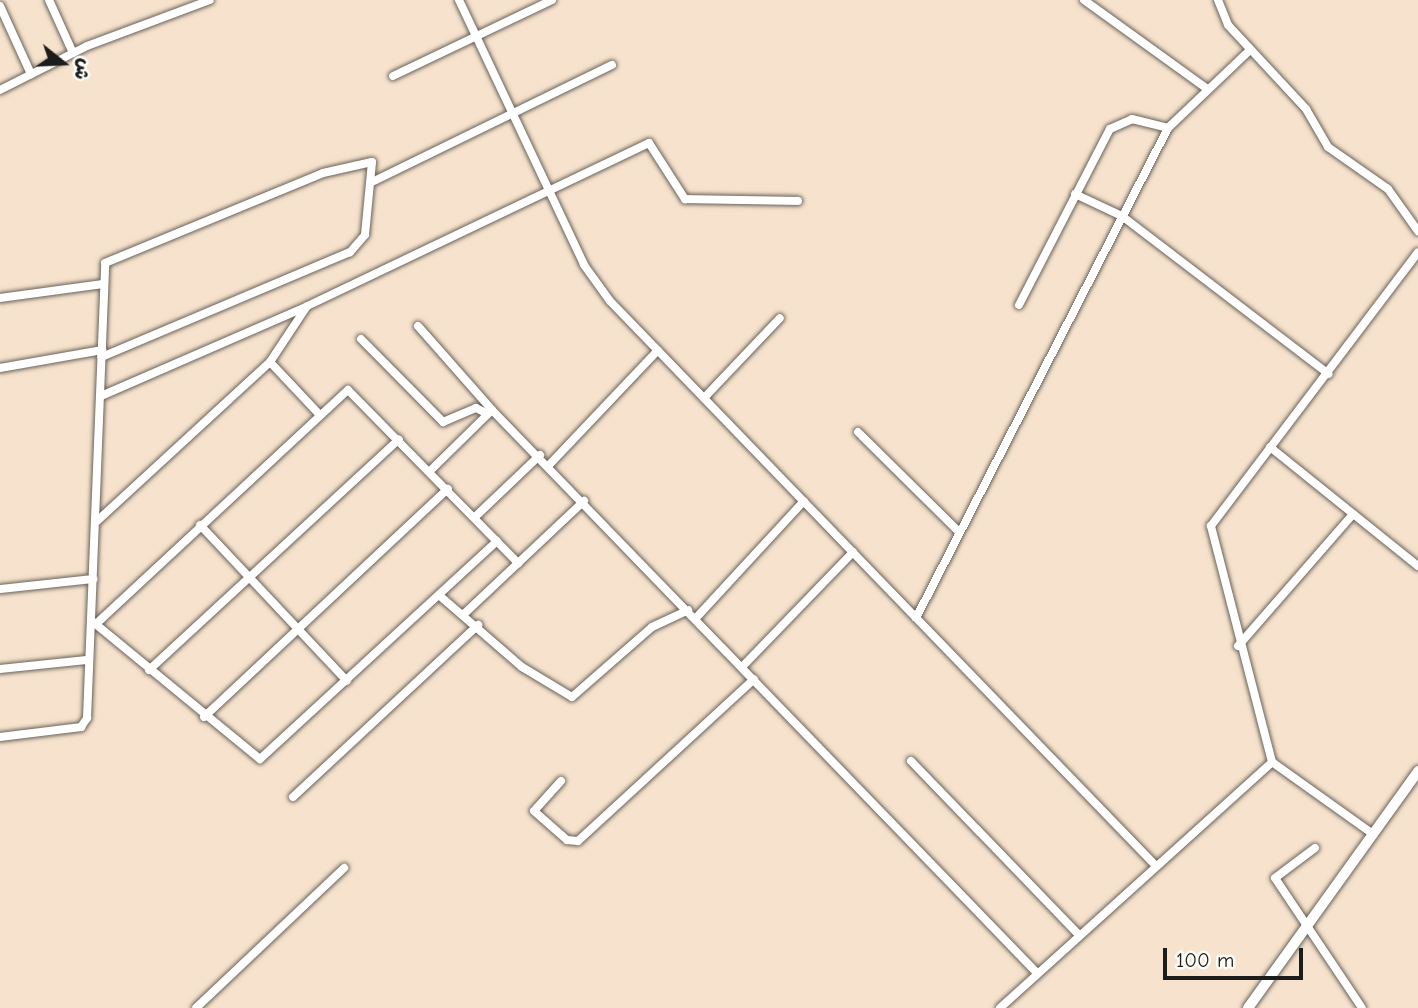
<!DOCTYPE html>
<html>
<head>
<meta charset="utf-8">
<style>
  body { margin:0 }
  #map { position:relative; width:1418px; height:1008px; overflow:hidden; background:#f7e3cd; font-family:"Comic Neue","Playpen Sans Arabic",sans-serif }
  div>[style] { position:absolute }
  .roads { filter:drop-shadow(0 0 2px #69625a) drop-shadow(0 0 2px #69625a) }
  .minor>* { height:8px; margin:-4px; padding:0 4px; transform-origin:4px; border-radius:4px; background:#fff }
  .tertiary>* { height:10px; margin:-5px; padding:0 5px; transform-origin:5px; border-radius:5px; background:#fff }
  span { translate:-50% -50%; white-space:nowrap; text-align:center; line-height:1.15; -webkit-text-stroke:6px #fdfcf7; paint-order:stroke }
  .north { position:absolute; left:28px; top:28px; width:70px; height:70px; -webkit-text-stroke:5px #fdfcf7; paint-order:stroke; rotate:108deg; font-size:19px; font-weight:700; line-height:28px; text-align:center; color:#1c1c1c }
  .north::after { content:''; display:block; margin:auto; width:24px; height:32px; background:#1c1c1c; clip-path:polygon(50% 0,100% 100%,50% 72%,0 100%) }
  .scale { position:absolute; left:1163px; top:948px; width:140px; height:32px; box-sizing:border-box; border:4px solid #1c1c1c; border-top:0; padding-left:9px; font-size:21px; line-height:24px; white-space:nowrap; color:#1c1c1c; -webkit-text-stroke:5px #fdfcf7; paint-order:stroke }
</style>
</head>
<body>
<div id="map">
  <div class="roads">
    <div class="minor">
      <div style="left:49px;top:0;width:58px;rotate:65.6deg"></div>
      <div style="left:459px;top:0;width:293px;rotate:64.7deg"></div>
      <div style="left:584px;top:265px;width:44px;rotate:54.2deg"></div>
      <div style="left:610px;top:301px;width:783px;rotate:45.98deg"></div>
      <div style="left:1084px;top:0;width:150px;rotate:35.8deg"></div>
      <div style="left:1218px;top:0;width:27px;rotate:68deg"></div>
      <div style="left:1228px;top:25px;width:115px;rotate:47.1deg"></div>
      <div style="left:1306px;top:109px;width:44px;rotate:59.9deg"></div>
      <div style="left:1328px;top:147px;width:73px;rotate:35deg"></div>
      <div style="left:1388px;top:189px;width:52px;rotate:54.5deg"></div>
      <div style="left:0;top:6px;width:75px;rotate:65.5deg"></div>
      <div style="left:393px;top:76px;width:176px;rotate:-25.5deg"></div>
      <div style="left:0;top:90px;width:97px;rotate:-26.8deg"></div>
      <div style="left:87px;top:46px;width:131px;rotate:-20.5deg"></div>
      <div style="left:372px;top:182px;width:267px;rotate:-26deg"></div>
      <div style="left:1075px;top:194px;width:52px;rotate:25.1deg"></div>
      <div style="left:1122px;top:216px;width:260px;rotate:37.4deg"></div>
      <div style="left:0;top:298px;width:104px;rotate:-7.7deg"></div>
      <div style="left:1019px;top:305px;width:198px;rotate:-62.7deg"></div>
      <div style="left:1110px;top:129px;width:24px;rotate:-24deg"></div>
      <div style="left:1132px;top:119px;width:37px;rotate:14deg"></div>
      <div style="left:418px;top:326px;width:112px;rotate:48.6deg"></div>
      <div style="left:361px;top:339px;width:117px;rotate:45.3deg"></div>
      <div style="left:443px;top:422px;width:36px;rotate:-23deg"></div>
      <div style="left:476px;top:408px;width:13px;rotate:27deg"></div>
      <div style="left:270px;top:362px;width:67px;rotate:-56.5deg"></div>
      <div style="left:0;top:368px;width:104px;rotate:-10deg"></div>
      <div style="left:101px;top:396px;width:216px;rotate:-23.5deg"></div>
      <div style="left:299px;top:310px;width:388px;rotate:-25.5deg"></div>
      <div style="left:649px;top:143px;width:67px;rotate:57.3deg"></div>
      <div style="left:685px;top:199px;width:113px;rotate:1deg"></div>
      <div style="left:704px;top:398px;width:110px;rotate:-46.5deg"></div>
      <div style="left:858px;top:432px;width:142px;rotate:44.7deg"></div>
      <div style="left:1270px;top:447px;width:190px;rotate:38.8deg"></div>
      <div style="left:549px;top:465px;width:158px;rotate:-46.5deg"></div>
      <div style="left:430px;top:471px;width:87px;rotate:-44.5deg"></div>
      <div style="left:492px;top:410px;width:782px;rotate:45.93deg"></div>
      <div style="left:475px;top:517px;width:90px;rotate:-43.6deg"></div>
      <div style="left:96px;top:522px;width:236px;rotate:-42.6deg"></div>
      <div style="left:270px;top:362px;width:71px;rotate:46.7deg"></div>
      <div style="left:200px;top:525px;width:214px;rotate:46.7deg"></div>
      <div style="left:0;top:589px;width:94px;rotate:-6.1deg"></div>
      <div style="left:440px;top:596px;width:108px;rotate:40.9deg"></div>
      <div style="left:522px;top:667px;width:58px;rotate:31deg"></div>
      <div style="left:572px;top:697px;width:106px;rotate:-41.2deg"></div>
      <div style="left:652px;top:627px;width:40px;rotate:-25deg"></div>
      <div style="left:464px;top:614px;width:165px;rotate:-43.3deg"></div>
      <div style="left:696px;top:618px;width:159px;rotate:-47.3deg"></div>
      <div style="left:916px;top:618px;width:551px;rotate:-62.78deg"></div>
      <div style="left:1168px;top:128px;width:113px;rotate:-43.6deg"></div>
      <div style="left:93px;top:622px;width:216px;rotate:39.4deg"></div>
      <div style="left:260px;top:759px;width:322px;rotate:-42.6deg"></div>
      <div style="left:96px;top:624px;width:344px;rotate:-42.9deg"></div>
      <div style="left:348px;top:390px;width:243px;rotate:45.5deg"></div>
      <div style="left:1238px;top:646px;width:175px;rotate:-48.9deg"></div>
      <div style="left:742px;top:667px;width:160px;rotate:-46deg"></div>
      <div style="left:0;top:669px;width:87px;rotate:-5.9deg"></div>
      <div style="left:149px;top:670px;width:340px;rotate:-42.7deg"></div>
      <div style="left:204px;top:717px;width:334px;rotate:-43.1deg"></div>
      <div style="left:0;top:737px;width:82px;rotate:-7deg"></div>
      <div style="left:81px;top:727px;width:11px;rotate:-56deg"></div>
      <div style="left:87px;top:718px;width:455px;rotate:-87.7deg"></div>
      <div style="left:105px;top:263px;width:236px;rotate:-22.4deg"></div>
      <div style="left:323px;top:173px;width:50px;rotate:-12.7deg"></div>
      <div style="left:372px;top:162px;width:73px;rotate:95.5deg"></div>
      <div style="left:365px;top:235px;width:23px;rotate:131deg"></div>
      <div style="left:350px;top:252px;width:270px;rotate:157.1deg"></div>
      <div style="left:911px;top:761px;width:240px;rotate:46deg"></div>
      <div style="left:1272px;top:762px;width:244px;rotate:-104.5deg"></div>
      <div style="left:1211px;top:526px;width:343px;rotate:-52.9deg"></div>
      <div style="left:561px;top:781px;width:40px;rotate:132deg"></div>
      <div style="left:534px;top:811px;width:44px;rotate:41.3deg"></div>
      <div style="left:567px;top:840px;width:11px;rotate:5deg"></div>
      <div style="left:578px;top:841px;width:239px;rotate:-42.6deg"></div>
      <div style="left:293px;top:797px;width:253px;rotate:-42.9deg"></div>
      <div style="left:1315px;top:848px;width:50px;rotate:143.1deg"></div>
      <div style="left:1275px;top:878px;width:156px;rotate:56.2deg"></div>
      <div style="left:196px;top:1008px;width:204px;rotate:-43.4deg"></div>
      <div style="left:1000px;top:1008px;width:367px;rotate:-42.1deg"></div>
      <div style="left:1272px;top:762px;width:124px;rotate:35.5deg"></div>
    </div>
    <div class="tertiary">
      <div style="left:1248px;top:1008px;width:292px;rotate:-54.3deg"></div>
    </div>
  </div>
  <div class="north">ش</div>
  <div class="scale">100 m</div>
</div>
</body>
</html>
